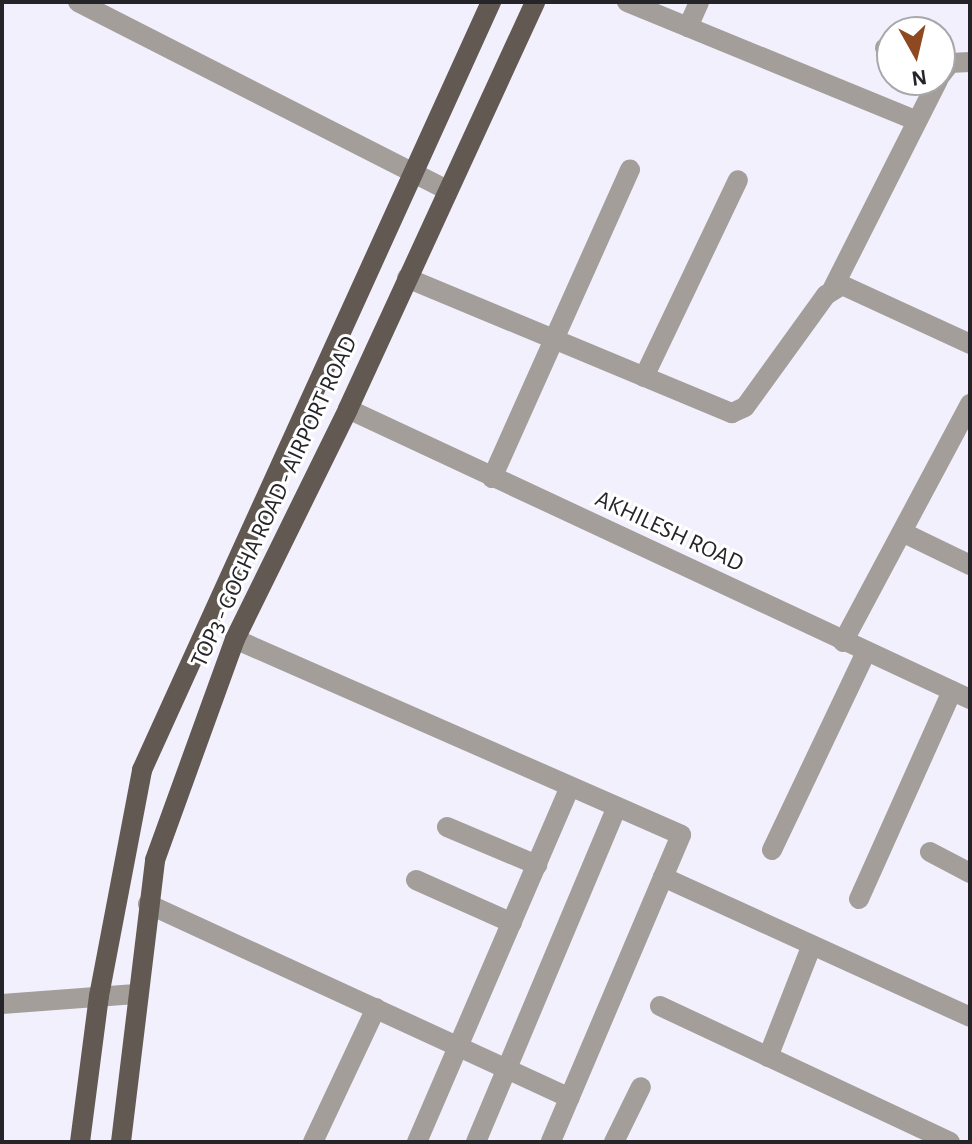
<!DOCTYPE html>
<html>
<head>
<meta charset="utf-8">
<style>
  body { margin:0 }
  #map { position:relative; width:972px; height:1144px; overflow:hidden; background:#f3f0fd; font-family:"Alegreya Sans",sans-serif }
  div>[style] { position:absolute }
  .minor>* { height:20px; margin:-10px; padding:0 10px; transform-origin:10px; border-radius:10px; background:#a39e9a }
  .major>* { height:20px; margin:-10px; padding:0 10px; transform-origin:10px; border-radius:10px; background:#625953 }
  span { translate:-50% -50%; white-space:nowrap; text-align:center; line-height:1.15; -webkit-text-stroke:6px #fff; paint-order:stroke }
  .street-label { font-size:24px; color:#252429 }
  .frame { position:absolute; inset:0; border:4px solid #252429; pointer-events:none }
  .north { position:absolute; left:876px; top:16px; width:80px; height:80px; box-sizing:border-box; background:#fff; border:2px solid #a8a7a9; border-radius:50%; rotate:172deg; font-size:22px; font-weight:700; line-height:32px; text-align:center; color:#252429 }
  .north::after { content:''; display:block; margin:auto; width:28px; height:36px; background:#8f4921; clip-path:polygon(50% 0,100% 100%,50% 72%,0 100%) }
</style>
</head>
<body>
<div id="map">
  <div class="minor">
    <div style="left:78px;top:2px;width:414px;rotate:27deg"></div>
    <div style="left:627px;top:2px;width:313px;rotate:22.3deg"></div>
    <div style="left:688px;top:27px;width:27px;rotate:-66deg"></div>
    <div style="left:885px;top:48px;width:7px;rotate:16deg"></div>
    <div style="left:940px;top:76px;width:16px;rotate:-52deg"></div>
    <div style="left:950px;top:63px;width:20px;rotate:-3deg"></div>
    <div style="left:407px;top:278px;width:352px;rotate:22.6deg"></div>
    <div style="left:732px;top:413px;width:14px;rotate:-25deg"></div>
    <div style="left:745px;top:407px;width:138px;rotate:-54.1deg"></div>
    <div style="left:826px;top:295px;width:19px;rotate:-32deg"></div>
    <div style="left:842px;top:285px;width:141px;rotate:24.7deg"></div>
    <div style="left:833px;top:288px;width:233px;rotate:-63.2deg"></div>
    <div style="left:644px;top:377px;width:218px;rotate:-64.5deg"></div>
    <div style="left:348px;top:409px;width:686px;rotate:25deg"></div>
    <div style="left:492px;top:478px;width:338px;rotate:-65.9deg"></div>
    <div style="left:902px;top:532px;width:76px;rotate:25.9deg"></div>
    <div style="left:235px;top:639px;width:487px;rotate:23.7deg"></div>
    <div style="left:681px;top:835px;width:333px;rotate:113deg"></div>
    <div style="left:843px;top:642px;width:270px;rotate:-61.9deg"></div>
    <div style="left:447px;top:827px;width:98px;rotate:22.9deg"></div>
    <div style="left:772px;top:850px;width:219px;rotate:-64.6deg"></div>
    <div style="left:930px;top:852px;width:45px;rotate:27.7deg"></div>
    <div style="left:663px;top:877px;width:337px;rotate:24.5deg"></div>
    <div style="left:416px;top:880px;width:105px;rotate:24.1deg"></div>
    <div style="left:859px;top:899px;width:228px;rotate:-65.9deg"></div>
    <div style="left:148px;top:904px;width:464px;rotate:24.7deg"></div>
    <div style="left:2px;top:1004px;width:134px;rotate:-4.3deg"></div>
    <div style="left:660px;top:1006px;width:320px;rotate:25.1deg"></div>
    <div style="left:768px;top:1057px;width:120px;rotate:-68.6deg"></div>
    <div style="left:313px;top:1142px;width:148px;rotate:-64.8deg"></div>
    <div style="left:417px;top:1142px;width:387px;rotate:-66.7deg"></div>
    <div style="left:476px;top:1142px;width:363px;rotate:-67.2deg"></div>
    <div style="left:614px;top:1142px;width:61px;rotate:-63.9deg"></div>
  </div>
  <div class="major">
    <div style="left:80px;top:1142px;width:147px;rotate:-82.6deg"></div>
    <div style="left:99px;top:996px;width:230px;rotate:-79.2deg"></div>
    <div style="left:142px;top:770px;width:844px;rotate:-65.56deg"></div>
    <div style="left:121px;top:1142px;width:284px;rotate:-83.1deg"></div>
    <div style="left:155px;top:860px;width:235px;rotate:-70.1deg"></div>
    <div style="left:235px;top:639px;width:256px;rotate:-63.8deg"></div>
    <div style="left:348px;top:409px;width:448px;rotate:-65.3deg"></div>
  </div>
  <div class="street-label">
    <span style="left:275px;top:502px;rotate:-65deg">TOP3 - GOGHA ROAD - AIRPORT ROAD</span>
    <span style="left:669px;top:532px;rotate:25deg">AKHILESH ROAD</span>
  </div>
  <div class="frame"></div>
  <div class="north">N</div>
</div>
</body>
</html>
